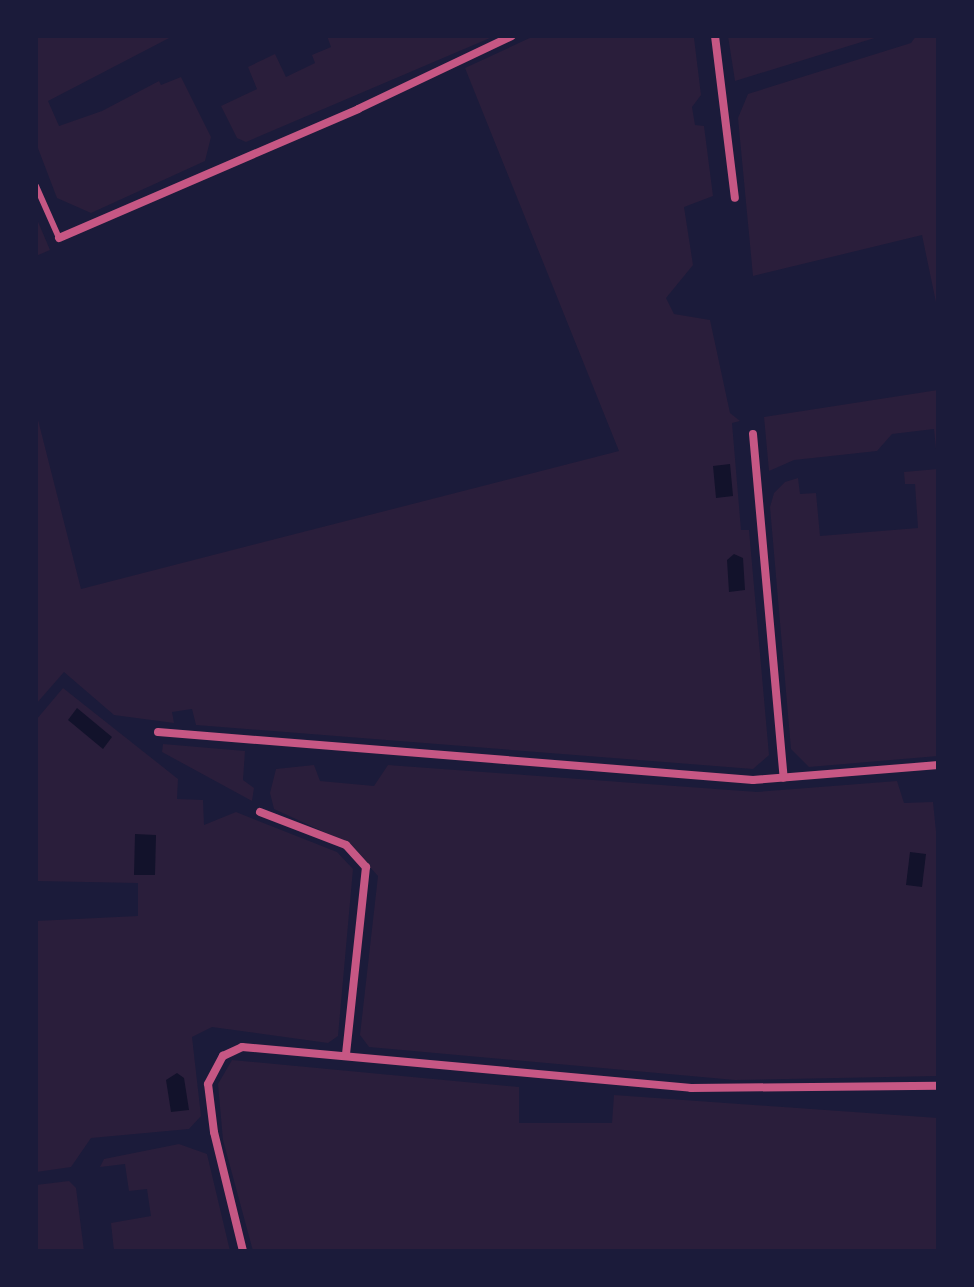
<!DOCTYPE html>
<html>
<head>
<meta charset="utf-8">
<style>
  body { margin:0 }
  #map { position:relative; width:974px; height:1287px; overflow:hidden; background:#1b1b3a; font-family:"Alegreya Sans",sans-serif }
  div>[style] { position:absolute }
  .green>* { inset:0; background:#2a1e3b }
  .water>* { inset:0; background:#12122b }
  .service>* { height:6px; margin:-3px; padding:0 3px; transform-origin:3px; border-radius:3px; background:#c65784 }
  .minor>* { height:8px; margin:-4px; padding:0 4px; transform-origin:4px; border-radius:4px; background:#c65784 }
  span { translate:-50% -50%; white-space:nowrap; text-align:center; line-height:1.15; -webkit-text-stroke:7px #1b1b3a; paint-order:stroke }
  .frame { position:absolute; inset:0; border:38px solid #1b1b3a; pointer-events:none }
</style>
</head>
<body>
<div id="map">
  <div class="green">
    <div style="clip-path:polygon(36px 36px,173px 36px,48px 101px,59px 126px,102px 111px,159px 81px,161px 85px,181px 77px,211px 137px,205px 161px,91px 213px,57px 198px,36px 143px)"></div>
    <div style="clip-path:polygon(327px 36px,490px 36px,490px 38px,246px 142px,237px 138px,221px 106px,257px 89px,248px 67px,275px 54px,286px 77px,315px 63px,312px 55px,331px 47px)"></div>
    <div style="clip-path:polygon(534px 36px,694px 38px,701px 95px,692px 107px,695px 125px,704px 126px,713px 196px,684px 207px,693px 265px,666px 298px,674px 314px,710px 320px,730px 413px,740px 421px,732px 423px,741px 530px,749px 530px,769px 755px,753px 769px,196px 725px,192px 709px,172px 712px,174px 723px,114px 715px,64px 672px,36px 704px,36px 412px,81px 589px,619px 451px,465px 68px)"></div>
    <div style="clip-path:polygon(728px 36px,881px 36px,735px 81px)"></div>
    <div style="clip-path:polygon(916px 36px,938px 36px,938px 312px,922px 235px,753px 276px,738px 118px,748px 94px,911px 43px)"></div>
    <div style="clip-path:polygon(36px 217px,50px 250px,36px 256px)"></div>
    <div style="clip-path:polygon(938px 390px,938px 756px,809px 767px,791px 749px,770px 507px,774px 493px,785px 482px,798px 478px,800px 494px,816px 493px,820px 536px,918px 528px,915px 484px,905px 484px,904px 472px,938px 469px,934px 429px,892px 434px,877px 451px,794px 460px,769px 471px,764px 417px)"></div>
    <div style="clip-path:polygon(63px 688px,178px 779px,177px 799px,203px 800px,204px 825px,236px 812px,337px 852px,353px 869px,338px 1036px,328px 1043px,212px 1027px,192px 1037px,201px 1116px,189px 1129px,91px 1138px,71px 1167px,36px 1172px,36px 921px,138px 916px,138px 883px,36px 881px,36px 720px)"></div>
    <div style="clip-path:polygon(163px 744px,245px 751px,243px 780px,254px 788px,252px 801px,162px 752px)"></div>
    <div style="clip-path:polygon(314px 765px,320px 781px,374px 786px,388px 765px,757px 792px,897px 781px,904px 803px,933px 802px,938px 851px,938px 1076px,735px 1080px,369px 1047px,360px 1035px,378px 876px,348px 843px,274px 809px,270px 793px,276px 769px)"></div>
    <div style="clip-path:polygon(232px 1060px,519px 1087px,519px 1123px,612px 1123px,614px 1095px,938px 1118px,938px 1251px,253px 1251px,223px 1140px,218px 1084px)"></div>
    <div style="clip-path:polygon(179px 1144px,207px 1154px,230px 1251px,114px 1251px,111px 1223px,151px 1216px,147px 1189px,129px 1191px,125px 1164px,100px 1167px,104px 1159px)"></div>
    <div style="clip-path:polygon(69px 1181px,76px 1188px,84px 1251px,36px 1251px,36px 1185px)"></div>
  </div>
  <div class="water">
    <div style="clip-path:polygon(730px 464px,733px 496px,716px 498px,713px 466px)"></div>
    <div style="clip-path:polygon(734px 554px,743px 558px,745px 590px,729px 592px,727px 560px)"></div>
    <div style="clip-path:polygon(77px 708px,112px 737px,103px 749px,68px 720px)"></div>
    <div style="clip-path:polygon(135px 834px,156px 835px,155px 875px,134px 875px)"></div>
    <div style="clip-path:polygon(910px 852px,926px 854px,922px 887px,906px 885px)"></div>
    <div style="clip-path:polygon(177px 1073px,184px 1078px,189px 1110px,171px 1112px,166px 1080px)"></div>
  </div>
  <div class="service">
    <div style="left:36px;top:186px;width:57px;rotate:66.1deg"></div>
  </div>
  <div class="minor">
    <div style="left:715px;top:36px;width:163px;rotate:83deg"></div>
    <div style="left:59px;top:238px;width:326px;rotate:-23.3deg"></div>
    <div style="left:358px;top:109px;width:170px;rotate:-25.4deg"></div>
    <div style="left:753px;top:434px;width:345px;rotate:84.9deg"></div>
    <div style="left:158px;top:732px;width:597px;rotate:4.61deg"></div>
    <div style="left:753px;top:780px;width:186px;rotate:-4.6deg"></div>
    <div style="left:260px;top:812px;width:92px;rotate:21deg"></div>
    <div style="left:346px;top:845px;width:30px;rotate:48deg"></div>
    <div style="left:366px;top:867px;width:189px;rotate:96.1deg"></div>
    <div style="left:243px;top:1251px;width:122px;rotate:-103.7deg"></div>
    <div style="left:214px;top:1132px;width:48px;rotate:-97.1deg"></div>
    <div style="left:208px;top:1084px;width:32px;rotate:-62deg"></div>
    <div style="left:223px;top:1056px;width:21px;rotate:-25deg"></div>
    <div style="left:242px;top:1047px;width:451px;rotate:5.2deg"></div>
    <div style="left:691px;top:1088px;width:247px;rotate:-0.5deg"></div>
  </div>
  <div class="frame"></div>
</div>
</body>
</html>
